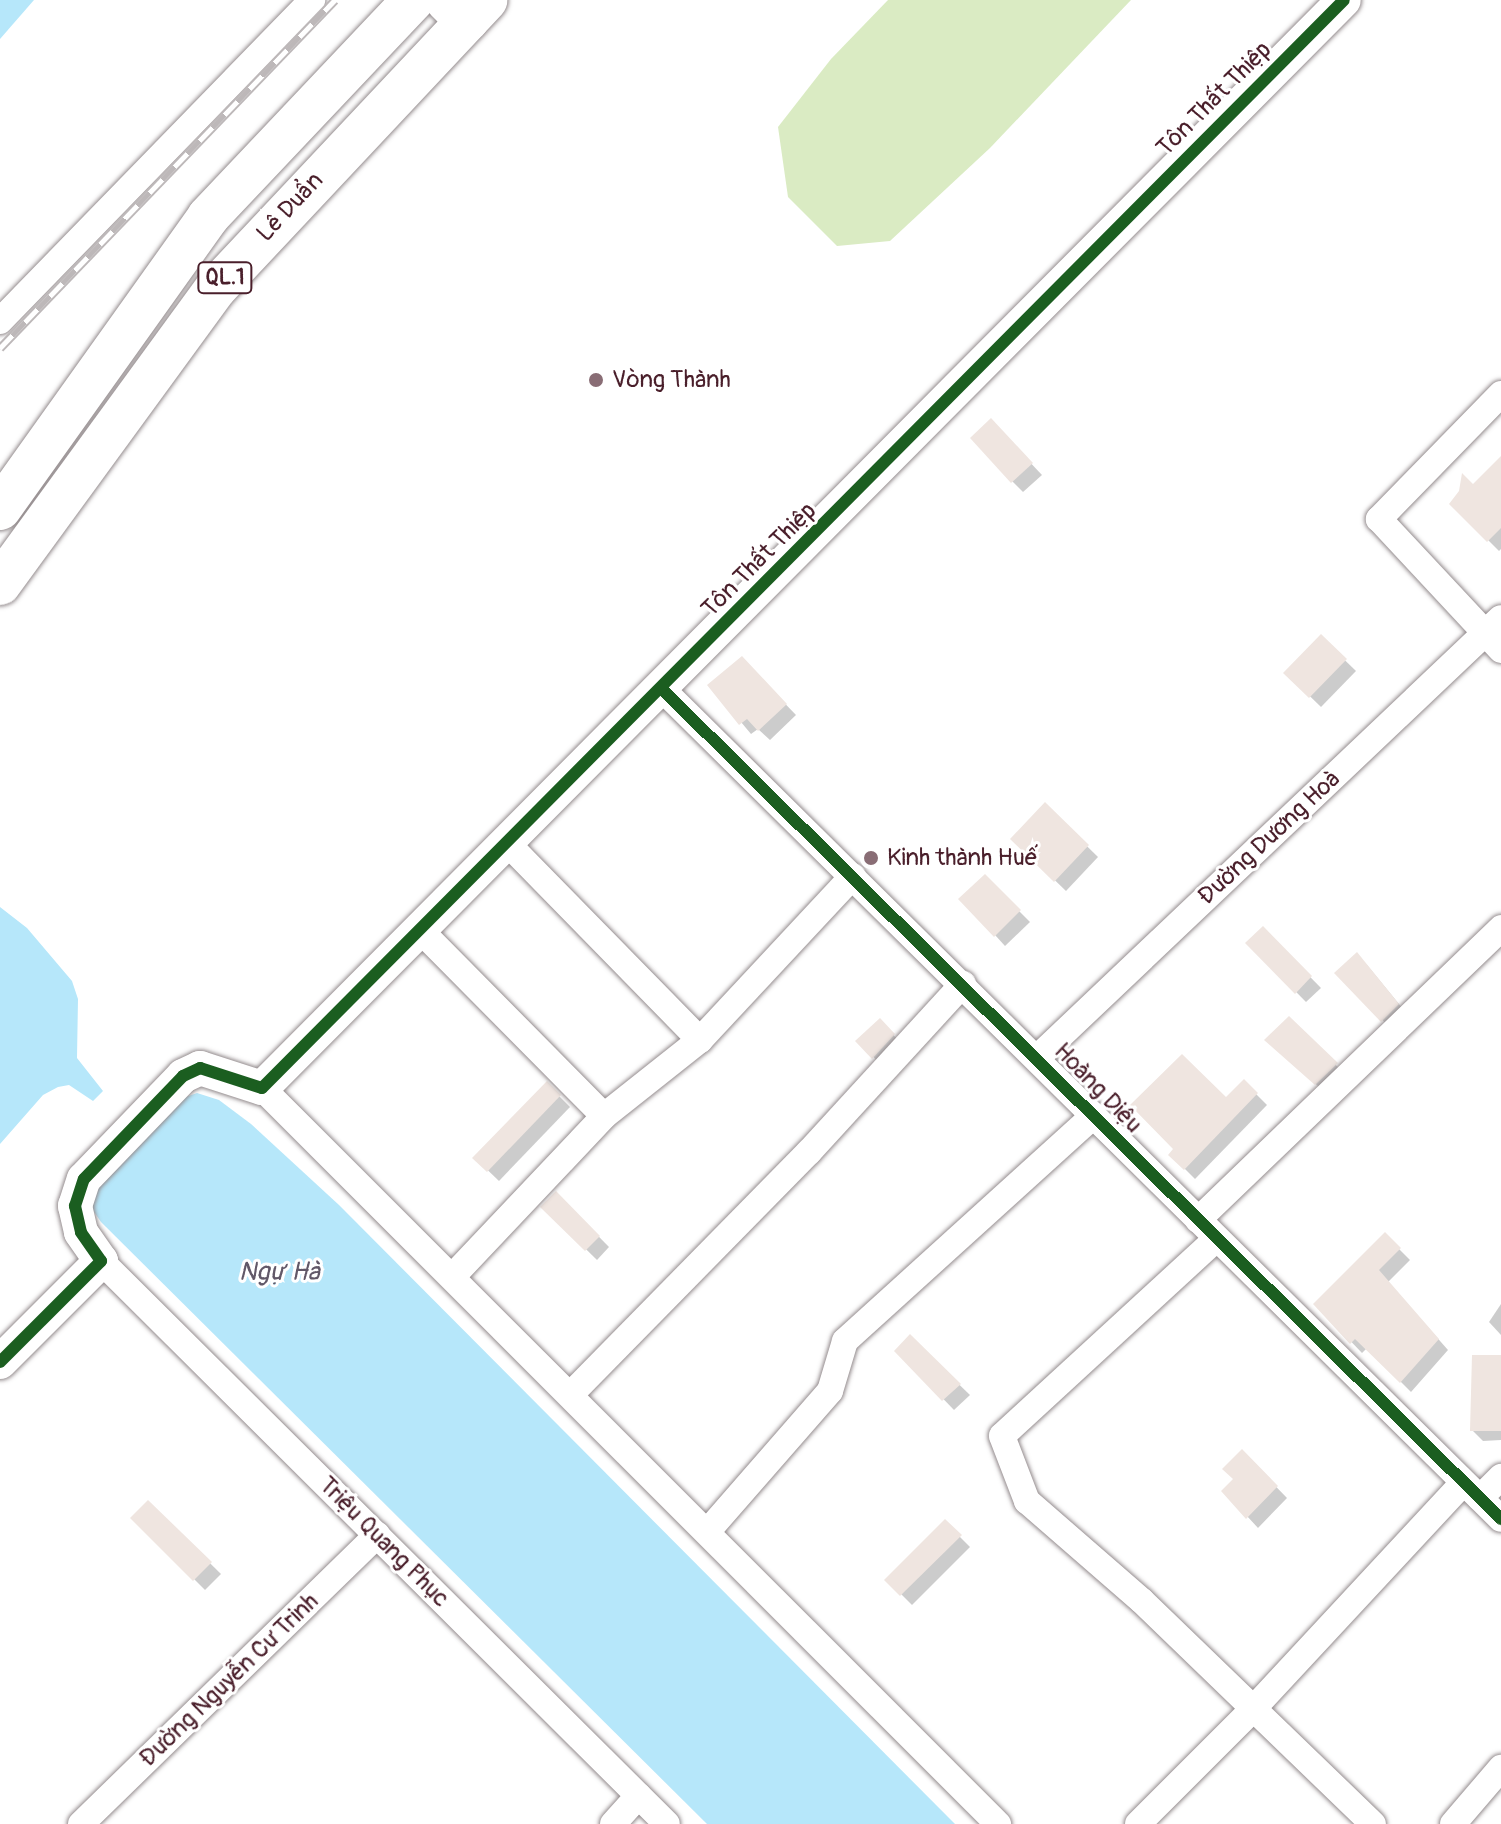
<!DOCTYPE html>
<html>
<head>
<meta charset="utf-8">
<style>
  body { margin:0 }
  #map { position:relative; width:1501px; height:1824px; overflow:hidden; background:#fff; font-family:Pangolin,sans-serif }
  div>[style] { position:absolute }
  .green>* { inset:0; background:#daebc3 }
  .water>* { inset:0; background:#b6e7fa }
  .shadow>* { inset:0; background:#0003 }
  .building>* { inset:0; background:#efe5e0 }
  .roads { filter:drop-shadow(0 0 2px #948c8e) drop-shadow(0 0 2px #948c8e) }
  .minor>* { height:26px; margin:-13px; padding:0 13px; transform-origin:13px; border-radius:13px; background:#fff }
  .tertiary>* { height:34px; margin:-17px; padding:0 17px; transform-origin:17px; border-radius:17px; background:#fff }
  .primary>* { height:42px; margin:-21px; padding:0 21px; transform-origin:21px; border-radius:21px; background:#fff }
  .trunk>* { height:44px; margin:-22px; padding:0 22px; transform-origin:22px; border-radius:22px; background:#fff }
  .rail>* { height:9px; margin-top:-4.5px; transform-origin:0; background:repeating-linear-gradient(90deg,#fff 0 18px,#bdb8b9 0 36px); box-sizing:border-box; border-block:2px solid #bdb8b9 }
  .cycleway>* { height:12px; margin:-6px; padding:0 6px; transform-origin:6px; border-radius:6px; background:#1b5e20 }
  .dots>* { width:22px; height:22px; translate:-50% -50%; box-sizing:border-box; border:4px solid #fff; border-radius:50% }
  span { translate:-50% -50%; white-space:nowrap; text-align:center; line-height:1.15; -webkit-text-stroke:6px #fff; paint-order:stroke }
  .shield-label span { padding:2px 6px; background:#fff; border:2px solid; border-radius:6px; -webkit-text-stroke-width:0 }
  .shield-label { font-size:22px; color:#4a1f2b; font-weight:700 }
  .street-label { font-size:24px; color:#4a1f2b }
  .poi-label { font-size:24px; color:#4a1f2b }
  .left { translate:0 -50%; text-align:left }
  .water-label { font-size:26px; color:#615868; font-style:italic }
</style>
</head>
<body>
<div id="map">
  <div class="green">
    <div style="clip-path:polygon(888px 0,1131px 0,990px 148px,890px 241px,837px 246px,788px 197px,778px 127px,831px 59px)"></div>
  </div>
  <div class="water">
    <div style="clip-path:polygon(0 0,34px 0,0 39px)"></div>
    <div style="clip-path:polygon(0 907px,27px 928px,72px 981px,78px 999px,77px 1058px,103px 1091px,93px 1101px,69px 1085px,58px 1087px,43px 1095px,0 1144px)"></div>
    <div style="clip-path:polygon(197px 1093px,219px 1100px,251px 1124px,339px 1205px,955px 1824px,707px 1824px,101px 1222px,90px 1206px,95px 1184px,180px 1099px)"></div>
  </div>
  <div class="shadow">
    <div style="clip-path:polygon(991px 421px,1042px 475px,1023px 492px,1012px 481px)"></div>
    <div style="clip-path:polygon(1501px 467px,1501px 549px,1499px 551px,1452px 504px,1461px 492px)"></div>
    <div style="clip-path:polygon(1321px 637px,1356px 671px,1321px 707px,1286px 673px)"></div>
    <div style="clip-path:polygon(742px 659px,796px 715px,770px 740px,758px 729px,751px 734px,710px 685px)"></div>
    <div style="clip-path:polygon(1045px 805px,1098px 857px,1066px 891px,1012px 839px)"></div>
    <div style="clip-path:polygon(985px 877px,1030px 922px,1005px 946px,995px 935px)"></div>
    <div style="clip-path:polygon(1263px 929px,1321px 988px,1306px 1002px,1248px 943px)"></div>
    <div style="clip-path:polygon(1367px 965px,1408px 1015px,1392px 1030px,1337px 973px)"></div>
    <div style="clip-path:polygon(1289px 1019px,1346px 1075px,1327px 1094px,1277px 1050px)"></div>
    <div style="clip-path:polygon(880px 1021px,904px 1046px,884px 1068px,858px 1041px)"></div>
    <div style="clip-path:polygon(1244px 1082px,1267px 1105px,1195px 1179px,1171px 1155px)"></div>
    <div style="clip-path:polygon(547px 1084px,570px 1107px,499px 1181px,475px 1158px)"></div>
    <div style="clip-path:polygon(556px 1193px,609px 1247px,597px 1260px,543px 1207px)"></div>
    <div style="clip-path:polygon(1385px 1235px,1410px 1260px,1388px 1282px,1448px 1350px,1411px 1392px,1367px 1348px,1362px 1353px,1315px 1304px)"></div>
    <div style="clip-path:polygon(1501px 1304px,1501px 1335px,1489px 1322px)"></div>
    <div style="clip-path:polygon(910px 1337px,970px 1395px,954px 1410px,897px 1351px)"></div>
    <div style="clip-path:polygon(1501px 1357px,1501px 1440px,1483px 1441px,1472px 1430px)"></div>
    <div style="clip-path:polygon(1242px 1452px,1287px 1498px,1258px 1528px,1224px 1491px,1236px 1480px)"></div>
    <div style="clip-path:polygon(148px 1502px,221px 1574px,205px 1590px,133px 1518px)"></div>
    <div style="clip-path:polygon(945px 1522px,970px 1547px,912px 1605px,887px 1580px)"></div>
  </div>
  <div class="building">
    <div style="clip-path:polygon(991px 418px,1033px 463px,1011px 483px,970px 438px)"></div>
    <div style="clip-path:polygon(1501px 456px,1501px 528px,1487px 542px,1449px 504px,1459px 491px,1462px 473px,1473px 484px)"></div>
    <div style="clip-path:polygon(1321px 634px,1347px 659px,1309px 698px,1283px 673px)"></div>
    <div style="clip-path:polygon(742px 656px,787px 704px,758px 731px,747px 719px,739px 725px,707px 685px)"></div>
    <div style="clip-path:polygon(1045px 802px,1089px 845px,1054px 882px,1010px 839px)"></div>
    <div style="clip-path:polygon(985px 874px,1021px 910px,994px 937px,958px 899px)"></div>
    <div style="clip-path:polygon(1263px 926px,1312px 976px,1295px 994px,1245px 943px)"></div>
    <div style="clip-path:polygon(1357px 952px,1399px 1004px,1381px 1022px,1334px 973px)"></div>
    <div style="clip-path:polygon(1289px 1016px,1338px 1063px,1315px 1085px,1264px 1040px)"></div>
    <div style="clip-path:polygon(880px 1018px,895px 1034px,872px 1059px,855px 1041px)"></div>
    <div style="clip-path:polygon(1182px 1054px,1226px 1097px,1244px 1079px,1258px 1093px,1184px 1170px,1168px 1155px,1173px 1149px,1130px 1105px)"></div>
    <div style="clip-path:polygon(547px 1081px,561px 1095px,487px 1172px,472px 1158px)"></div>
    <div style="clip-path:polygon(556px 1191px,600px 1236px,585px 1251px,540px 1207px)"></div>
    <div style="clip-path:polygon(1385px 1232px,1401px 1248px,1379px 1270px,1439px 1339px,1400px 1383px,1355px 1339px,1350px 1344px,1313px 1304px)"></div>
    <div style="clip-path:polygon(910px 1334px,961px 1384px,942px 1401px,894px 1351px)"></div>
    <div style="clip-path:polygon(1472px 1355px,1501px 1355px,1501px 1431px,1470px 1431px)"></div>
    <div style="clip-path:polygon(1242px 1449px,1278px 1486px,1246px 1519px,1221px 1491px,1233px 1479px,1222px 1469px)"></div>
    <div style="clip-path:polygon(148px 1500px,212px 1562px,193px 1581px,130px 1518px)"></div>
    <div style="clip-path:polygon(945px 1519px,962px 1535px,900px 1596px,884px 1580px)"></div>
  </div>
  <div class="roads">
    <div class="minor">
      <div style="left:0;top:321px;width:448px;rotate:-45.8deg"></div>
      <div style="left:1501px;top:394px;width:175px;rotate:134.3deg"></div>
      <div style="left:1379px;top:519px;width:179px;rotate:47deg"></div>
      <div style="left:662px;top:689px;width:1180px;rotate:44.69deg"></div>
      <div style="left:509px;top:845px;width:273px;rotate:45.6deg"></div>
      <div style="left:421px;top:931px;width:260px;rotate:45.3deg"></div>
      <div style="left:1037px;top:1058px;width:639px;rotate:-43.48deg"></div>
      <div style="left:262px;top:1088px;width:1041px;rotate:45deg"></div>
      <div style="left:1198px;top:1220px;width:421px;rotate:-43.9deg"></div>
      <div style="left:1215px;top:1240px;width:289px;rotate:137.4deg"></div>
      <div style="left:1002px;top:1436px;width:70px;rotate:69deg"></div>
      <div style="left:1027px;top:1501px;width:152px;rotate:41deg"></div>
      <div style="left:1142px;top:1601px;width:321px;rotate:44deg"></div>
      <div style="left:101px;top:1261px;width:798px;rotate:44.85deg"></div>
      <div style="left:452px;top:1277px;width:221px;rotate:-46.6deg"></div>
      <div style="left:604px;top:1116px;width:122px;rotate:-38.4deg"></div>
      <div style="left:700px;top:1040px;width:224px;rotate:-47deg"></div>
      <div style="left:571px;top:1394px;width:339px;rotate:-45.5deg"></div>
      <div style="left:809px;top:1152px;width:228px;rotate:-47.5deg"></div>
      <div style="left:1480px;top:1498px;width:30px;rotate:-45deg"></div>
      <div style="left:707px;top:1532px;width:187px;rotate:-48.9deg"></div>
      <div style="left:830px;top:1391px;width:52px;rotate:-73.3deg"></div>
      <div style="left:845px;top:1341px;width:336px;rotate:-42.2deg"></div>
      <div style="left:81px;top:1824px;width:414px;rotate:-44.3deg"></div>
      <div style="left:613px;top:1824px;width:38px;rotate:-48deg"></div>
      <div style="left:1138px;top:1824px;width:163px;rotate:-45deg"></div>
      <div style="left:1253px;top:1709px;width:309px;rotate:-47.1deg"></div>
      <div style="left:1453px;top:1824px;width:74px;rotate:-49.4deg"></div>
    </div>
    <div class="tertiary">
      <div style="left:0;top:1362px;width:143px;rotate:-45deg"></div>
      <div style="left:101px;top:1261px;width:35px;rotate:-125deg"></div>
      <div style="left:81px;top:1232px;width:27px;rotate:-103deg"></div>
      <div style="left:75px;top:1206px;width:28px;rotate:-72deg"></div>
      <div style="left:84px;top:1179px;width:143px;rotate:-46.1deg"></div>
      <div style="left:183px;top:1076px;width:19px;rotate:-25deg"></div>
      <div style="left:200px;top:1068px;width:65px;rotate:17.9deg"></div>
      <div style="left:262px;top:1088px;width:1534px;rotate:-45.16deg"></div>
    </div>
    <div class="primary">
      <div style="left:0;top:509px;width:359px;rotate:-54.5deg"></div>
      <div style="left:208px;top:217px;width:299px;rotate:-46.6deg"></div>
      <div style="left:0;top:584px;width:366px;rotate:-53.9deg"></div>
      <div style="left:216px;top:288px;width:395px;rotate:-46.8deg"></div>
    </div>
    <div class="trunk">
      <div style="left:447px;top:0;width:28px;rotate:45deg"></div>
    </div>
  </div>
  <div class="rail">
    <div style="left:0;top:348px;width:483px;rotate:-46.1deg"></div>
  </div>
  <div class="cycleway">
    <div style="left:662px;top:689px;width:1180px;rotate:44.69deg"></div>
    <div style="left:0;top:1362px;width:143px;rotate:-45deg"></div>
    <div style="left:101px;top:1261px;width:35px;rotate:-125deg"></div>
    <div style="left:81px;top:1232px;width:27px;rotate:-103deg"></div>
    <div style="left:75px;top:1206px;width:28px;rotate:-72deg"></div>
    <div style="left:84px;top:1179px;width:143px;rotate:-46.1deg"></div>
    <div style="left:183px;top:1076px;width:19px;rotate:-25deg"></div>
    <div style="left:200px;top:1068px;width:65px;rotate:17.9deg"></div>
    <div style="left:262px;top:1088px;width:1534px;rotate:-45.16deg"></div>
  </div>
  <div class="dots">
    <div style="left:596px;top:380px;background:#896d75"></div>
    <div style="left:871px;top:858px;background:#896d75"></div>
  </div>
  <div class="shield-label">
    <span style="left:225px;top:278px">QL.1</span>
  </div>
  <div class="street-label">
    <span style="left:1214px;top:99px;rotate:-45deg">Tôn Thất Thiệp</span>
    <span style="left:290px;top:207px;rotate:-47deg">Lê Duẩn</span>
    <span style="left:759px;top:560px;rotate:-45deg">Tôn Thất Thiệp</span>
    <span style="left:1269px;top:838px;rotate:-43deg">Đường Dương Hoà</span>
    <span style="left:1098px;top:1088px;rotate:46deg">Hoàng Diệu</span>
    <span style="left:384px;top:1542px;rotate:45deg">Triệu Quang Phục</span>
    <span style="left:229px;top:1680px;rotate:-44deg">Đường Nguyễn Cư Trinh</span>
  </div>
  <div class="poi-label">
    <span class="left" style="left:612px;top:380px">Vòng Thành</span>
    <span class="left" style="left:887px;top:858px">Kinh thành Huế</span>
  </div>
  <div class="water-label">
    <span style="left:279px;top:1273px">Ngự Hà</span>
  </div>
</div>
</body>
</html>
